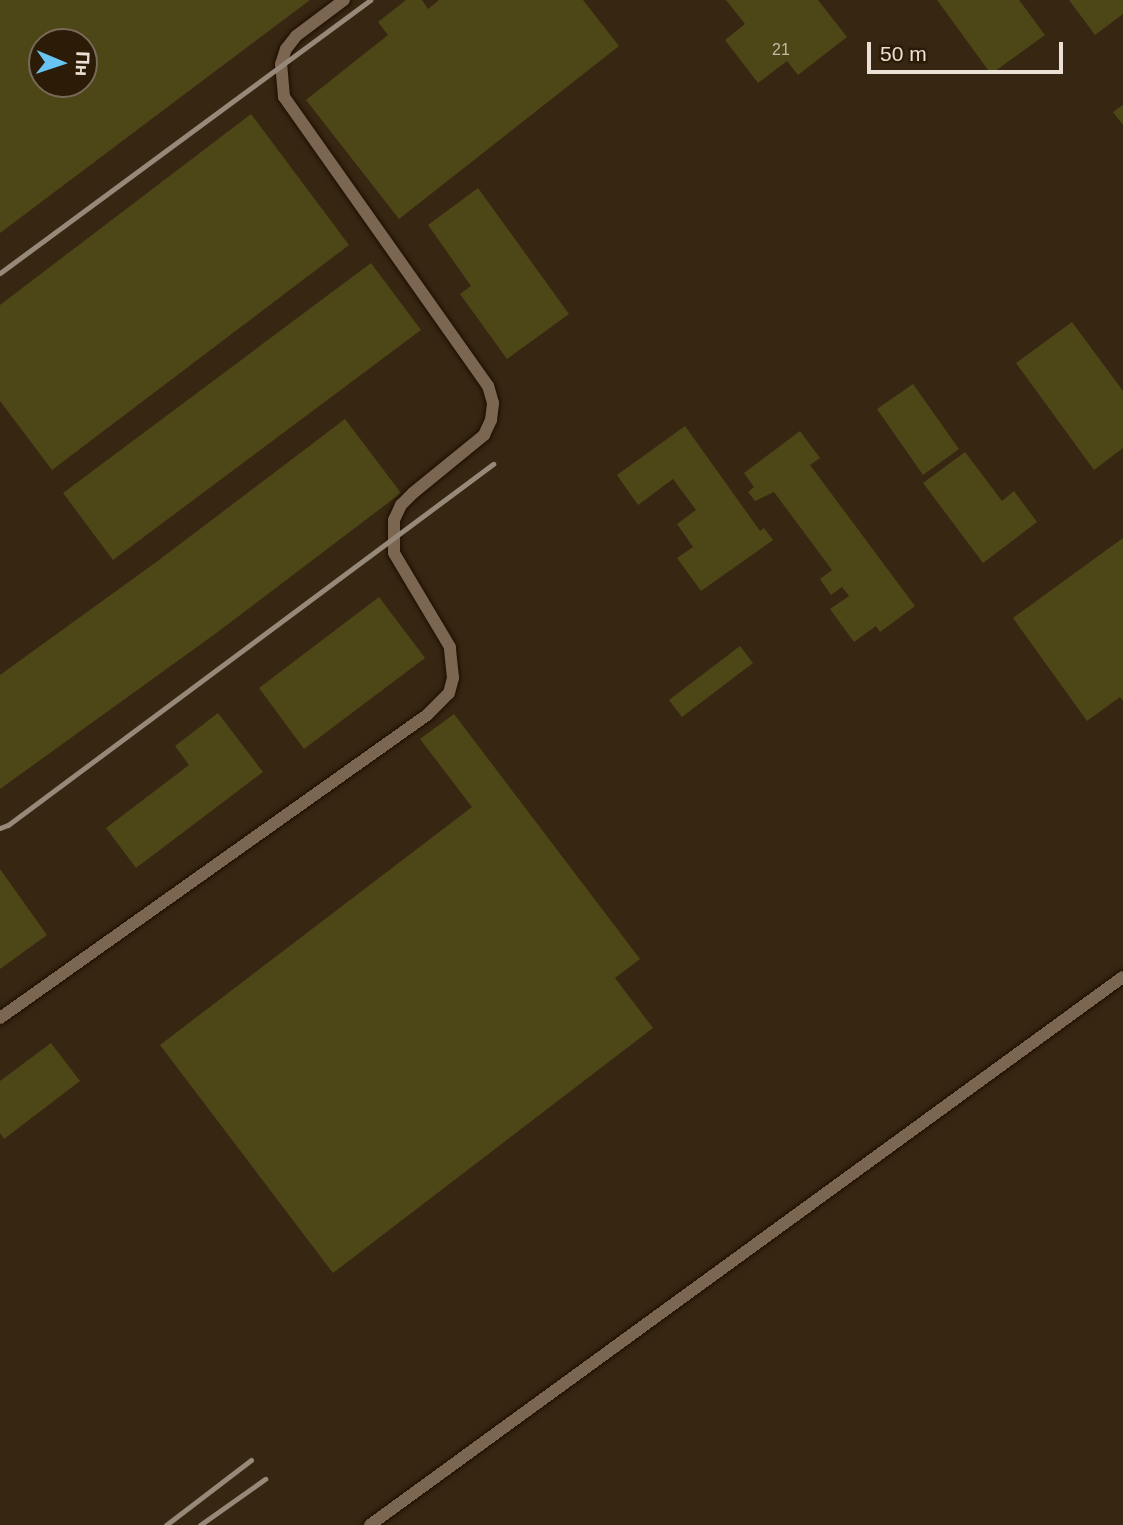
<!DOCTYPE html>
<html>
<head>
<meta charset="utf-8">
<style>
  body { margin:0 }
  #map { position:relative; width:1123px; height:1525px; overflow:hidden; background:#372611; font-family:Helvetica,sans-serif }
  div>[style] { position:absolute }
  .building>* { inset:0; background:#4d4718 }
  .roads { filter:drop-shadow(0 0 2px #1d0e00) drop-shadow(0 0 2px #1d0e00) }
  .lane>* { height:12px; margin:-6px; padding:0 6px; transform-origin:6px; border-radius:6px; background:#7b6751 }
  .rail>* { height:5px; margin:-2.5px; padding:0 2.5px; transform-origin:2.5px; border-radius:2.5px; background:#978979 }
  span { translate:-50% -50%; white-space:nowrap; text-align:center; line-height:1.15; -webkit-text-stroke:7px #2c1c07; paint-order:stroke }
  .number-label { font-size:16px; color:#c4baa5 }
  .number-label span { -webkit-text-stroke-width:0 }
  .north { position:absolute; left:28px; top:28px; width:70px; height:70px; box-sizing:border-box; background:#2c1c07; border:2px solid #786a59; border-radius:50%; rotate:92deg; font-size:19px; font-weight:700; line-height:28px; text-align:center; color:#ebe0d4 }
  .north::after { content:''; display:block; margin:auto; width:24px; height:32px; background:#68c4f0; clip-path:polygon(50% 0,100% 100%,50% 72%,0 100%) }
  .scale { position:absolute; left:867px; top:42px; width:196px; height:32px; box-sizing:border-box; border:4px solid #ebe0d4; border-top:0; padding-left:9px; font-size:21px; line-height:24px; white-space:nowrap; color:#ebe0d4; -webkit-text-stroke:5px #2c1c07; paint-order:stroke }
</style>
</head>
<body>
<div id="map">
  <div class="building">
    <div style="clip-path:polygon(evenodd,0 0,310px 0,0 233px,0 0,42px 42px,84px 42px,84px 84px,42px 84px,42px 42px)"></div>
    <div style="clip-path:polygon(406px 0,422px 0,428px 9px,439px 0,583px 0,619px 46px,399px 219px,306px 100px,388px 35px,378px 22px)"></div>
    <div style="clip-path:polygon(726px 0,818px 0,847px 37px,798px 75px,787px 61px,758px 83px,725px 40px,745px 24px)"></div>
    <div style="clip-path:polygon(937px 0,1019px 0,1045px 35px,991px 74px)"></div>
    <div style="clip-path:polygon(1069px 0,1123px 0,1123px 14px,1095px 35px)"></div>
    <div style="clip-path:polygon(1123px 105px,1123px 125px,1113px 112px)"></div>
    <div style="clip-path:polygon(251px 114px,349px 245px,52px 470px,0 401px,0 305px)"></div>
    <div style="clip-path:polygon(478px 188px,569px 314px,507px 359px,460px 294px,471px 286px,428px 225px)"></div>
    <div style="clip-path:polygon(371px 263px,421px 330px,113px 560px,63px 493px)"></div>
    <div style="clip-path:polygon(1072px 322px,1123px 391px,1123px 448px,1094px 470px,1016px 363px)"></div>
    <div style="clip-path:polygon(913px 384px,959px 449px,923px 475px,877px 409px)"></div>
    <div style="clip-path:polygon(345px 419px,401px 493px,215px 634px,0 789px,0 675px,159px 560px)"></div>
    <div style="clip-path:polygon(685px 426px,760px 531px,764px 528px,773px 540px,701px 591px,677px 558px,693px 547px,677px 524px,696px 510px,673px 479px,638px 505px,617px 475px)"></div>
    <div style="clip-path:polygon(800px 431px,820px 458px,810px 465px,915px 606px,880px 632px,876px 626px,854px 642px,830px 609px,849px 596px,842px 587px,831px 595px,820px 579px,832px 570px,774px 492px,755px 501px,748px 492px,754px 487px,744px 473px)"></div>
    <div style="clip-path:polygon(965px 452px,1002px 501px,1014px 491px,1037px 522px,983px 563px,923px 483px)"></div>
    <div style="clip-path:polygon(1123px 538px,1123px 701px,1120px 697px,1087px 721px,1013px 618px)"></div>
    <div style="clip-path:polygon(379px 597px,425px 658px,304px 749px,259px 688px)"></div>
    <div style="clip-path:polygon(740px 646px,753px 663px,682px 717px,669px 700px)"></div>
    <div style="clip-path:polygon(218px 713px,263px 772px,136px 868px,106px 828px,189px 765px,175px 746px)"></div>
    <div style="clip-path:polygon(454px 714px,640px 959px,615px 978px,653px 1028px,333px 1273px,160px 1045px,472px 807px,420px 739px)"></div>
    <div style="clip-path:polygon(0 869px,47px 935px,0 969px)"></div>
    <div style="clip-path:polygon(51px 1043px,80px 1081px,4px 1139px,0 1133px,0 1081px)"></div>
  </div>
  <div class="roads">
    <div class="lane">
      <div style="left:0;top:1018px;width:524px;rotate:-35.36deg"></div>
      <div style="left:427px;top:715px;width:31px;rotate:-45deg"></div>
      <div style="left:449px;top:693px;width:16px;rotate:-75deg"></div>
      <div style="left:453px;top:678px;width:31px;rotate:-96deg"></div>
      <div style="left:450px;top:647px;width:109px;rotate:-120.8deg"></div>
      <div style="left:394px;top:553px;width:33px;rotate:-90deg"></div>
      <div style="left:394px;top:520px;width:17px;rotate:-65deg"></div>
      <div style="left:401px;top:505px;width:17px;rotate:-45deg"></div>
      <div style="left:413px;top:493px;width:92px;rotate:-39.2deg"></div>
      <div style="left:484px;top:435px;width:17px;rotate:-65deg"></div>
      <div style="left:491px;top:420px;width:17px;rotate:-83deg"></div>
      <div style="left:493px;top:403px;width:18px;rotate:-106deg"></div>
      <div style="left:488px;top:386px;width:354px;rotate:-125.2deg"></div>
      <div style="left:284px;top:97px;width:33px;rotate:-95deg"></div>
      <div style="left:281px;top:64px;width:16px;rotate:-72deg"></div>
      <div style="left:286px;top:49px;width:16px;rotate:-52deg"></div>
      <div style="left:296px;top:36px;width:60px;rotate:-36.9deg"></div>
      <div style="left:370px;top:1525px;width:931px;rotate:-36.05deg"></div>
    </div>
  </div>
  <div class="rail">
    <div style="left:0;top:273px;width:460px;rotate:-36.4deg"></div>
    <div style="left:0;top:828px;width:9px;rotate:-21deg"></div>
    <div style="left:8px;top:825px;width:605px;rotate:-36.66deg"></div>
    <div style="left:166px;top:1525px;width:107px;rotate:-37.4deg"></div>
    <div style="left:200px;top:1525px;width:80px;rotate:-35.3deg"></div>
  </div>
  <div class="number-label">
    <span style="left:781px;top:50px">21</span>
  </div>
  <div class="north">Пн</div>
  <div class="scale">50 m</div>
</div>
</body>
</html>
